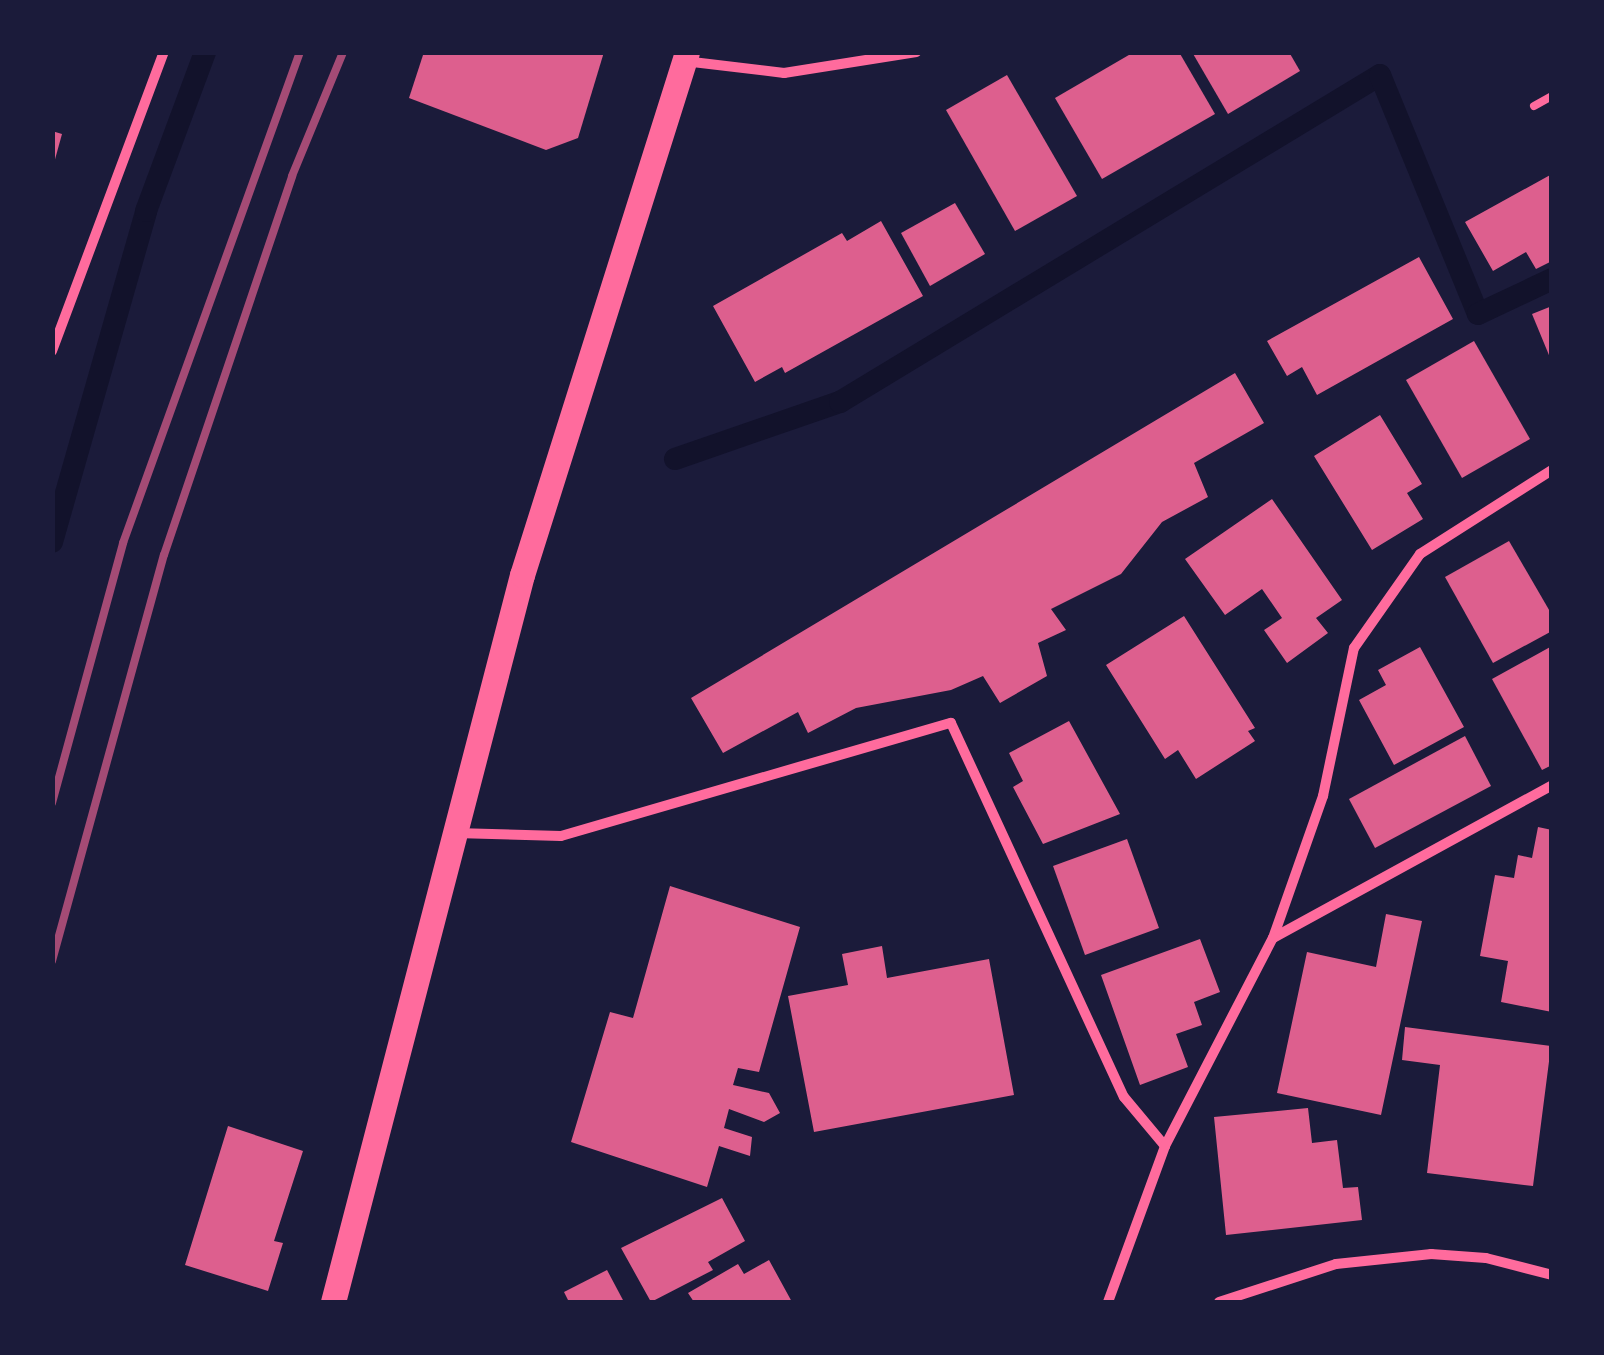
<!DOCTYPE html>
<html>
<head>
<meta charset="utf-8">
<style>
  body { margin:0 }
  #map { position:relative; width:1604px; height:1355px; overflow:hidden; background:#1b1b3a; font-family:Raleway,sans-serif }
  div>[style] { position:absolute }
  .stream>* { height:22px; margin:-11px; padding:0 11px; transform-origin:11px; border-radius:11px; background:#12122b }
  .building>* { inset:0; background:#dd5f8e }
  .service>* { height:8px; margin:-4px; padding:0 4px; transform-origin:4px; border-radius:4px; background:#ff6b9d }
  .minor>* { height:10px; margin:-5px; padding:0 5px; transform-origin:5px; border-radius:5px; background:#ff6b9d }
  .primary>* { height:25px; margin:-12.5px; padding:0 12.5px; transform-origin:12.5px; border-radius:12.5px; background:#ff6b9d }
  .rail>* { height:8px; margin:-4px; padding:0 4px; transform-origin:4px; border-radius:4px; background:#a44b75 }
  span { translate:-50% -50%; white-space:nowrap; text-align:center; line-height:1.15; -webkit-text-stroke:8px #1b1b3a; paint-order:stroke }
  .frame { position:absolute; inset:0; border:55px solid #1b1b3a; pointer-events:none }
</style>
</head>
<body>
<div id="map">
  <div class="stream">
    <div style="left:675px;top:459px;width:175px;rotate:-19.1deg"></div>
    <div style="left:840px;top:402px;width:631px;rotate:-31.2deg"></div>
    <div style="left:1380px;top:75px;width:258px;rotate:67.7deg"></div>
    <div style="left:1478px;top:314px;width:82px;rotate:-25.3deg"></div>
    <div style="left:52px;top:542px;width:344px;rotate:-74.1deg"></div>
    <div style="left:146px;top:211px;width:170px;rotate:-69.6deg"></div>
  </div>
  <div class="building">
    <div style="clip-path:polygon(424px 52px,604px 52px,578px 138px,546px 150px,409px 98px)"></div>
    <div style="clip-path:polygon(1134px 52px,1179px 52px,1215px 114px,1102px 179px,1055px 98px)"></div>
    <div style="clip-path:polygon(1192px 52px,1289px 52px,1300px 71px,1228px 114px)"></div>
    <div style="clip-path:polygon(1007px 75px,1077px 196px,1015px 231px,946px 110px)"></div>
    <div style="clip-path:polygon(52px 131px,62px 134px,54px 163px,52px 163px)"></div>
    <div style="clip-path:polygon(1552px 174px,1552px 261px,1536px 269px,1526px 252px,1493px 271px,1465px 222px)"></div>
    <div style="clip-path:polygon(955px 203px,985px 254px,930px 286px,901px 233px)"></div>
    <div style="clip-path:polygon(881px 221px,923px 296px,785px 373px,782px 367px,755px 382px,713px 306px,842px 233px,847px 241px)"></div>
    <div style="clip-path:polygon(1419px 257px,1453px 319px,1317px 395px,1302px 367px,1287px 376px,1267px 341px)"></div>
    <div style="clip-path:polygon(1552px 306px,1552px 360px,1551px 360px,1532px 314px)"></div>
    <div style="clip-path:polygon(1474px 341px,1530px 439px,1462px 478px,1406px 380px)"></div>
    <div style="clip-path:polygon(1235px 373px,1264px 423px,1194px 463px,1208px 497px,1162px 522px,1121px 574px,1051px 609px,1066px 630px,1038px 643px,1047px 676px,1000px 703px,983px 676px,951px 690px,856px 708px,808px 733px,798px 712px,723px 753px,691px 698px)"></div>
    <div style="clip-path:polygon(1380px 415px,1422px 484px,1407px 493px,1423px 519px,1372px 550px,1314px 456px)"></div>
    <div style="clip-path:polygon(1272px 499px,1342px 600px,1316px 618px,1328px 633px,1287px 663px,1264px 630px,1282px 618px,1262px 589px,1225px 615px,1185px 559px)"></div>
    <div style="clip-path:polygon(1509px 541px,1552px 615px,1552px 631px,1493px 663px,1445px 577px)"></div>
    <div style="clip-path:polygon(1184px 616px,1255px 728px,1248px 731px,1255px 741px,1196px 779px,1178px 750px,1165px 759px,1106px 665px)"></div>
    <div style="clip-path:polygon(1552px 646px,1552px 765px,1542px 770px,1492px 679px)"></div>
    <div style="clip-path:polygon(1420px 647px,1464px 727px,1394px 765px,1359px 700px,1386px 685px,1378px 670px)"></div>
    <div style="clip-path:polygon(1069px 721px,1120px 814px,1043px 844px,1013px 787px,1023px 781px,1009px 753px)"></div>
    <div style="clip-path:polygon(1465px 736px,1491px 786px,1375px 848px,1349px 799px)"></div>
    <div style="clip-path:polygon(1538px 827px,1552px 830px,1552px 1012px,1501px 1002px,1508px 961px,1480px 956px,1495px 875px,1514px 878px,1518px 855px,1532px 858px)"></div>
    <div style="clip-path:polygon(1127px 839px,1159px 928px,1085px 955px,1053px 866px)"></div>
    <div style="clip-path:polygon(670px 886px,800px 927px,759px 1072px,738px 1068px,733px 1085px,769px 1093px,780px 1113px,764px 1122px,729px 1109px,724px 1128px,752px 1137px,750px 1156px,719px 1146px,707px 1187px,571px 1142px,610px 1012px,633px 1018px)"></div>
    <div style="clip-path:polygon(1386px 914px,1422px 921px,1381px 1115px,1277px 1093px,1307px 952px,1376px 967px)"></div>
    <div style="clip-path:polygon(1200px 939px,1220px 992px,1194px 1002px,1202px 1025px,1176px 1034px,1188px 1067px,1140px 1085px,1101px 975px)"></div>
    <div style="clip-path:polygon(882px 946px,887px 978px,989px 959px,1014px 1095px,814px 1132px,788px 996px,848px 985px,842px 954px)"></div>
    <div style="clip-path:polygon(1405px 1027px,1551px 1046px,1533px 1186px,1427px 1173px,1440px 1065px,1402px 1060px)"></div>
    <div style="clip-path:polygon(1308px 1108px,1312px 1143px,1337px 1140px,1343px 1188px,1358px 1187px,1362px 1220px,1226px 1235px,1214px 1117px)"></div>
    <div style="clip-path:polygon(228px 1126px,303px 1151px,274px 1241px,283px 1243px,268px 1291px,185px 1265px)"></div>
    <div style="clip-path:polygon(722px 1198px,745px 1241px,708px 1262px,713px 1270px,651px 1302px,621px 1248px)"></div>
    <div style="clip-path:polygon(769px 1260px,792px 1302px,694px 1302px,688px 1293px,738px 1264px,744px 1274px)"></div>
    <div style="clip-path:polygon(607px 1270px,624px 1302px,569px 1302px,564px 1292px)"></div>
  </div>
  <div class="service">
    <div style="left:1534px;top:106px;width:21px;rotate:-29deg"></div>
  </div>
  <div class="minor">
    <div style="left:684px;top:61px;width:101px;rotate:6.8deg"></div>
    <div style="left:784px;top:73px;width:134px;rotate:-9deg"></div>
    <div style="left:52px;top:351px;width:319px;rotate:-69.5deg"></div>
    <div style="left:455px;top:833px;width:106px;rotate:1.6deg"></div>
    <div style="left:561px;top:836px;width:406px;rotate:-16.2deg"></div>
    <div style="left:951px;top:723px;width:412px;rotate:65.2deg"></div>
    <div style="left:1124px;top:1097px;width:64px;rotate:50.1deg"></div>
    <div style="left:1273px;top:938px;width:318px;rotate:-28.7deg"></div>
    <div style="left:1108px;top:1302px;width:166px;rotate:-69.9deg"></div>
    <div style="left:1165px;top:1146px;width:234px;rotate:-62.6deg"></div>
    <div style="left:1273px;top:938px;width:151px;rotate:-70.6deg"></div>
    <div style="left:1323px;top:796px;width:151px;rotate:-78.2deg"></div>
    <div style="left:1354px;top:648px;width:115px;rotate:-54.9deg"></div>
    <div style="left:1420px;top:554px;width:156px;rotate:-32.5deg"></div>
    <div style="left:1219px;top:1302px;width:123px;rotate:-18deg"></div>
    <div style="left:1336px;top:1264px;width:96px;rotate:-6deg"></div>
    <div style="left:1431px;top:1254px;width:55px;rotate:4.2deg"></div>
    <div style="left:1486px;top:1258px;width:68px;rotate:14.4deg"></div>
  </div>
  <div class="primary">
    <div style="left:333px;top:1302px;width:751px;rotate:-75.43deg"></div>
    <div style="left:522px;top:575px;width:548px;rotate:-72.49deg"></div>
  </div>
  <div class="rail">
    <div style="left:52px;top:803px;width:270px;rotate:-74.7deg"></div>
    <div style="left:123px;top:543px;width:522px;rotate:-70.18deg"></div>
    <div style="left:52px;top:961px;width:421px;rotate:-74.6deg"></div>
    <div style="left:164px;top:555px;width:400px;rotate:-71.3deg"></div>
    <div style="left:292px;top:176px;width:134px;rotate:-67.6deg"></div>
  </div>
  <div class="frame"></div>
</div>
</body>
</html>
